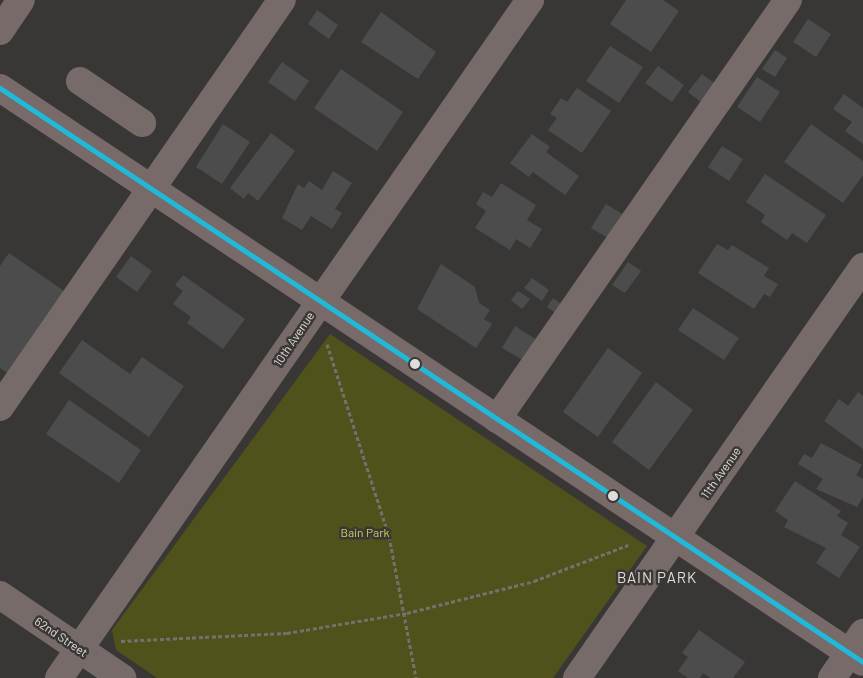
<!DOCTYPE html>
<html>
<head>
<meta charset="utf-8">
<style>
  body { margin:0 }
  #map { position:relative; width:863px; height:678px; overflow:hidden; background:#393736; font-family:Barlow,sans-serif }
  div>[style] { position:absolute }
  .green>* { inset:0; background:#4f521b }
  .building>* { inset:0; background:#4d4c4c }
  .path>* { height:3px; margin-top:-1.5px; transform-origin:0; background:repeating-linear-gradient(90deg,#776f6d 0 4px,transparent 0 6.5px) }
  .minor>* { height:28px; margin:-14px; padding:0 14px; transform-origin:14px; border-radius:14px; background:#776b6a }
  .major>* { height:28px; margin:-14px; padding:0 14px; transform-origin:14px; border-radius:14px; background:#786a69 }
  .bus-1>* { height:5px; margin:-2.5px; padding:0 2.5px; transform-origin:2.5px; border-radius:2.5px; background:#20b9da }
  .dots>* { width:14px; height:14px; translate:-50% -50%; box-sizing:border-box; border:2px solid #3a3735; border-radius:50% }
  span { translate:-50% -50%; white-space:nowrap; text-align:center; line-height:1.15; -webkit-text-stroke:5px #3a3735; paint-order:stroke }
  .street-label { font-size:12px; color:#e0dedd }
  .park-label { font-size:12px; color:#cad358 }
  .quarter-label { font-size:15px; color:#e0dedd; letter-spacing:1px }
</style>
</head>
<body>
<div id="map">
  <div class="green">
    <div style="clip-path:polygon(330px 334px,647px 546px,553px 678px,157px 678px,116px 650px,112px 630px)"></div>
  </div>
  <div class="building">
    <div style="clip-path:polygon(626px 0,663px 0,679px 11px,651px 52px,610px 24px)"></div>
    <div style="clip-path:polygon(317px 10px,338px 25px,329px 39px,308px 24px)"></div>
    <div style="clip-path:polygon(381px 12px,436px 52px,418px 79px,361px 42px)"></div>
    <div style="clip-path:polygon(808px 19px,831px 34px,816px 57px,793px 42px)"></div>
    <div style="clip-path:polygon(610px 46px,643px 67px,619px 103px,586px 81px)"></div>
    <div style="clip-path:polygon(775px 50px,787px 58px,775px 77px,762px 69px)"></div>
    <div style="clip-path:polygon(282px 62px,309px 81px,295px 101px,268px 82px)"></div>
    <div style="clip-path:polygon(658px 66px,684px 85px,672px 102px,645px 83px)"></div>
    <div style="clip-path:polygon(341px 69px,403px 112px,377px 151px,314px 108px)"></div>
    <div style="clip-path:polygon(702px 74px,721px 88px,707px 107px,688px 92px)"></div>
    <div style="clip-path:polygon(757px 77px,780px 92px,760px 122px,737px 107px)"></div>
    <div style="clip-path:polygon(577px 88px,611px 111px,582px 153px,548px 130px,557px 118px,550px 114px,561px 98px,567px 102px)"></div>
    <div style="clip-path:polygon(844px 94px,863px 108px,863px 144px,845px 131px,852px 122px,833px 109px)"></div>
    <div style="clip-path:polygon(223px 124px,250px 142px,222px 184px,196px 167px)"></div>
    <div style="clip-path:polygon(811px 124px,863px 161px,863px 175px,843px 203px,784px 162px)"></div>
    <div style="clip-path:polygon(271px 133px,295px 151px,258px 201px,248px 193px,244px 199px,230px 188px)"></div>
    <div style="clip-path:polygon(532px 134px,550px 147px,546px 152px,579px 176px,565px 195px,533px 172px,529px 177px,510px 163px)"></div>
    <div style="clip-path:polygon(722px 146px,743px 159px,729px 181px,708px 167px)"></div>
    <div style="clip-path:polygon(333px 171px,352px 183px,335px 209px,342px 213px,332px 229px,311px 216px,302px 230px,282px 218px,298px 184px,304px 188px,309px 181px,322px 190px)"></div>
    <div style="clip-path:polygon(765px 174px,826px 215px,807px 243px,792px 233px,787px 240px,761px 222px,765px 215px,746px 202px)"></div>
    <div style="clip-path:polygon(501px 183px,536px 205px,527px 220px,542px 229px,530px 248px,516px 239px,510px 250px,475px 228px,486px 211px,476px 204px,483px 192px,492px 197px)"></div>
    <div style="clip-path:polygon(606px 204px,627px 217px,613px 241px,591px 228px)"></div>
    <div style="clip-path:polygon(717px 244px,728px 250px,732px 245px,769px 268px,764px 276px,778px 284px,770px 297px,764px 294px,754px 309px,698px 273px)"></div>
    <div style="clip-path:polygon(9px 253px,67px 293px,10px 375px,0 368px,0 266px)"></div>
    <div style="clip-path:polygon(131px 256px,152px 271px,137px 292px,116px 277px)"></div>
    <div style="clip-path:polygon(628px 262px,641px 271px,625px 293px,612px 285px)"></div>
    <div style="clip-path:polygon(441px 264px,475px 287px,479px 303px,490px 310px,484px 319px,492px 324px,476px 348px,417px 309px)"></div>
    <div style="clip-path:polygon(183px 275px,245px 319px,223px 349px,187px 323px,191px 317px,173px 304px,183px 291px,175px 285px)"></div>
    <div style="clip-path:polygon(532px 278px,549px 290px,542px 301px,524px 288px)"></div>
    <div style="clip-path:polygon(518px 291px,530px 299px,522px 309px,511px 300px)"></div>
    <div style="clip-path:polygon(553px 298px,564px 306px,558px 315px,547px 307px)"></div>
    <div style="clip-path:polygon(693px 308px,739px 338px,724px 360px,678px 330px)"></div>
    <div style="clip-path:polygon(515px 326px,537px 340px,524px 361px,502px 348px)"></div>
    <div style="clip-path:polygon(82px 340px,130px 374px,142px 357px,184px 386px,149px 437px,59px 373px)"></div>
    <div style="clip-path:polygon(608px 348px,642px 373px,598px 437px,563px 412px)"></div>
    <div style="clip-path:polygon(656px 382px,693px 410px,649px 470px,612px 442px)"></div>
    <div style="clip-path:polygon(858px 392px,863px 396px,863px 449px,824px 421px,839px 399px,848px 406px)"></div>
    <div style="clip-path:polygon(69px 400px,141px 450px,119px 483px,46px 434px)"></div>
    <div style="clip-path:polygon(821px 443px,862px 465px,856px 475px,863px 479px,863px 497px,857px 507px,816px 489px,823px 479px,798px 464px,804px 454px,812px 458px)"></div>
    <div style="clip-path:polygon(795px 481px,841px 511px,837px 516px,848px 523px,841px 535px,860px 547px,839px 578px,816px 563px,826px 548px,784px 527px,788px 520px,775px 511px)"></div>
    <div style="clip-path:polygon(699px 630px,745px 662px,733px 678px,710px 678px,703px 673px,700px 678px,688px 678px,678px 671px,688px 657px,682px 653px)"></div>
  </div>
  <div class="path">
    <div style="left:327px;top:344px;width:202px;rotate:72.1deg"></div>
    <div style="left:389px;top:536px;width:145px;rotate:79.2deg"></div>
    <div style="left:121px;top:641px;width:166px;rotate:-2.8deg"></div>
    <div style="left:287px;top:633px;width:122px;rotate:-9.5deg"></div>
    <div style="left:407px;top:613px;width:131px;rotate:-14.1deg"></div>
    <div style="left:534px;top:581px;width:101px;rotate:-21deg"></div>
  </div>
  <div class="minor">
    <div style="left:80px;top:81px;width:75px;rotate:34.1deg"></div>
    <div style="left:0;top:407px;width:495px;rotate:-55.3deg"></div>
    <div style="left:497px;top:419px;width:510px;rotate:-55.22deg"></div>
    <div style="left:0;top:595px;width:148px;rotate:34.2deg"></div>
    <div style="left:59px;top:678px;width:826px;rotate:-55.21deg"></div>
    <div style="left:577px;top:678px;width:501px;rotate:-55.17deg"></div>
    <div style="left:832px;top:678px;width:55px;rotate:-55.4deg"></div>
  </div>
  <div class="major">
    <div style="left:0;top:31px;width:37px;rotate:-56deg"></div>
    <div style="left:0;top:88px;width:1036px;rotate:33.63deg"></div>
  </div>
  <div class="bus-1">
    <div style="left:0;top:88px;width:1036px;rotate:33.63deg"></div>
  </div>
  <div class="dots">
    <div style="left:415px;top:364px;background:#e0dedd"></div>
    <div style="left:613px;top:496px;background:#e0dedd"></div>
  </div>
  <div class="street-label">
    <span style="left:294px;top:339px;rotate:-56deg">10th Avenue</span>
    <span style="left:721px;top:473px;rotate:-55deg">11th Avenue</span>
    <span style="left:61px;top:637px;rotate:34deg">62nd Street</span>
  </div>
  <div class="park-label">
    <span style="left:365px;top:533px">Bain Park</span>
  </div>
  <div class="quarter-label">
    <span style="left:657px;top:578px">BAIN PARK</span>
  </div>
</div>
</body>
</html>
